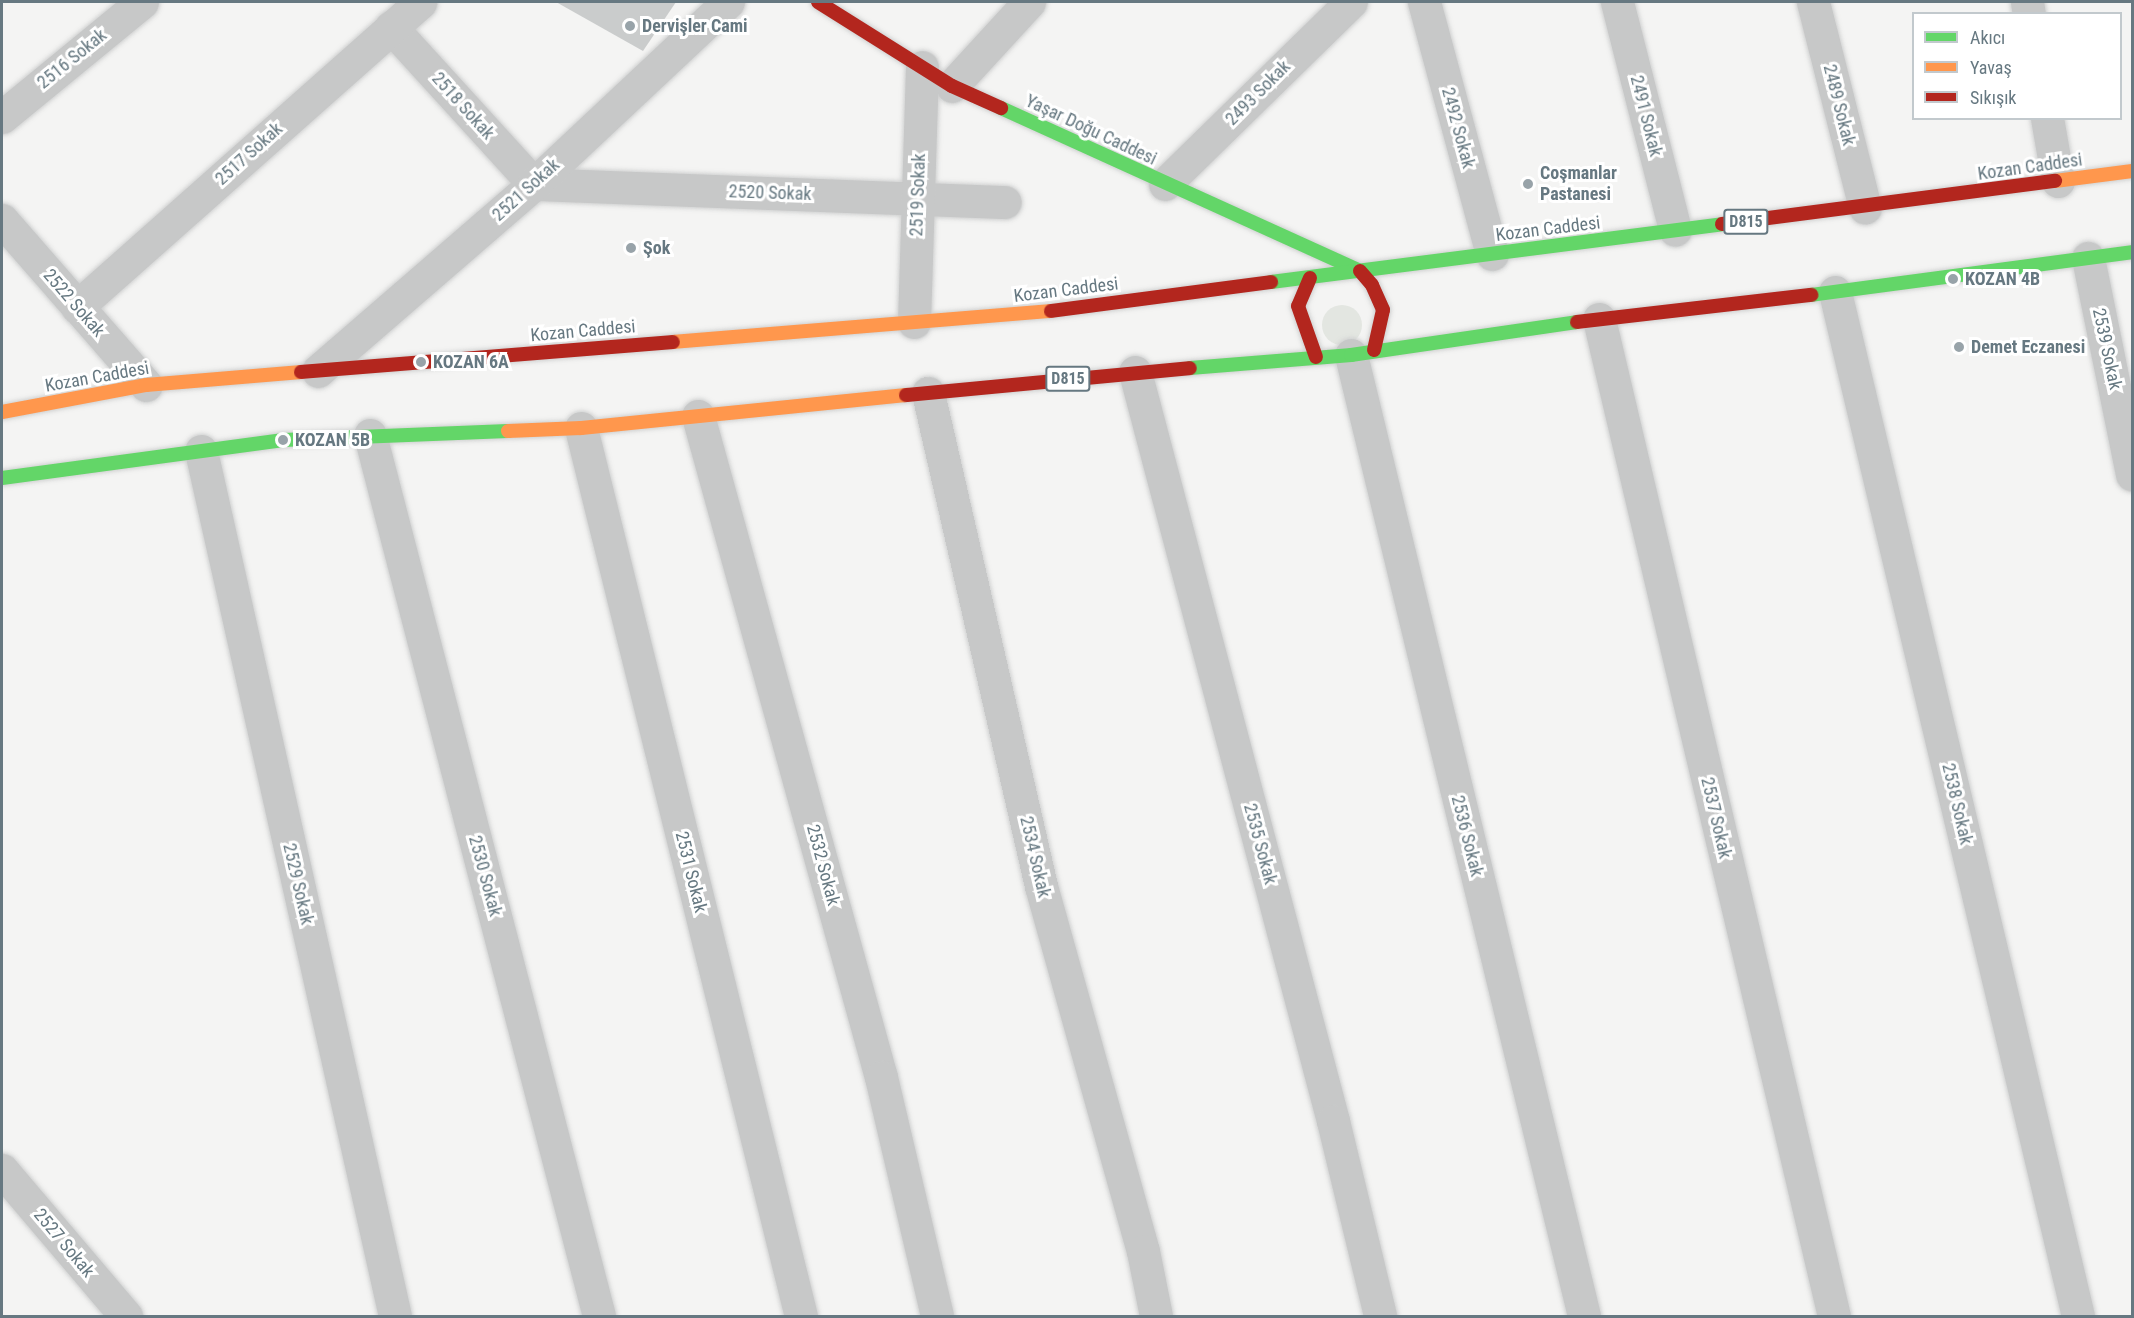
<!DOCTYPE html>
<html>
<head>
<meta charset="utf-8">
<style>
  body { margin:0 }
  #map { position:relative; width:2134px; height:1318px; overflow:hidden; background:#f4f4f3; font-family:"Roboto Condensed",sans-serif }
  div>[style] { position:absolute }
  .green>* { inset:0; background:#e3e6e1 }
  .round { border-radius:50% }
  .building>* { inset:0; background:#cacccc }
  .roads { filter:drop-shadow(0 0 2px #d0d1d1) drop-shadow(0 0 2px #d0d1d1) }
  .street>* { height:33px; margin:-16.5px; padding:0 16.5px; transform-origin:16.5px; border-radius:16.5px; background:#c7c8c8 }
  .fast>* { height:14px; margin:-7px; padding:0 7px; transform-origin:7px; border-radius:7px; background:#63d668 }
  .slow>* { height:14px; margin:-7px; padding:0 7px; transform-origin:7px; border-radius:7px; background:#ff974d }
  .jam>* { height:14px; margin:-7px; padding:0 7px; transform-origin:7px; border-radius:7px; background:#b3261e }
  .dots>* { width:16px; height:16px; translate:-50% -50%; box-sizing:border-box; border:3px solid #fff; border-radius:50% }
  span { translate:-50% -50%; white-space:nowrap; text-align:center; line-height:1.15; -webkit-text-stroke:6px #fff; paint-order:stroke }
  .shield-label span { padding:2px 4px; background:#fff; border:2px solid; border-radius:4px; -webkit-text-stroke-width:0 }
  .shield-label { font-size:16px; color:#667881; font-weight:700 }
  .poi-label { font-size:18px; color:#667881; font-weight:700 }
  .left { translate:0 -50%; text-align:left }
  .street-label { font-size:18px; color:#667881 }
  .frame { position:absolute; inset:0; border:3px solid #667881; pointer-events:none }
  .legend { position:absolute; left:1912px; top:12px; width:210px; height:108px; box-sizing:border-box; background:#fff; border:2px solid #c2c9cd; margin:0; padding:8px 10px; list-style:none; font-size:18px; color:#667881 }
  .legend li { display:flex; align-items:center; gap:12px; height:30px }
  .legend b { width:30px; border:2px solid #c2c9cd }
</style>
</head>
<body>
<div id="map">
  <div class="green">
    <div class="round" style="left:1322px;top:305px;width:40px;height:40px"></div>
  </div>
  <div class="building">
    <div style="clip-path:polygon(556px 2px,676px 2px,643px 51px)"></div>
  </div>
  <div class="roads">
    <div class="street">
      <div style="left:1424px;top:2px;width:261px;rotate:74.9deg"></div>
      <div style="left:1617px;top:2px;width:235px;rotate:75.7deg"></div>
      <div style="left:1813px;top:2px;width:212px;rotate:75.8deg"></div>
      <div style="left:2027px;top:2px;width:12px;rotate:81deg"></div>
      <div style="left:391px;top:27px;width:212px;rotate:47.7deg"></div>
      <div style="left:534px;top:184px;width:471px;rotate:2.2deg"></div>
      <div style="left:952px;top:86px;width:114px;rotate:-47.5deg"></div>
      <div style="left:2px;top:117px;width:181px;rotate:-39.4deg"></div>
      <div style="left:2047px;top:118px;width:64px;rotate:80.1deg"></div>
      <div style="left:1165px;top:184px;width:260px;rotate:-44.4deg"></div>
      <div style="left:2px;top:220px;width:219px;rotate:48.9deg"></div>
      <div style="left:2088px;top:258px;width:221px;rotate:78.5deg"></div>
      <div style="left:1835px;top:292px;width:1052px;rotate:76.65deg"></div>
      <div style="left:77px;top:307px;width:459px;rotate:-41.6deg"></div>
      <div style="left:1599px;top:319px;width:1024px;rotate:76.74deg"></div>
      <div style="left:914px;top:322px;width:255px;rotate:-88.2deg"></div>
      <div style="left:1351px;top:355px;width:989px;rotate:76.37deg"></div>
      <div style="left:318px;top:371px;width:286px;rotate:-40.9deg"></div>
      <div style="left:534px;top:184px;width:266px;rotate:-43.2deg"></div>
      <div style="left:1135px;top:372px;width:775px;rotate:75.19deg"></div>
      <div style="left:1333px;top:1121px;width:201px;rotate:76.4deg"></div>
      <div style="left:928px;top:393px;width:506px;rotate:77.09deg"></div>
      <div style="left:1041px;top:886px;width:379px;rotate:74.4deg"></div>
      <div style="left:1143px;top:1251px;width:66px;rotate:78.7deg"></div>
      <div style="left:698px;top:416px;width:686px;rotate:74.53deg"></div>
      <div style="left:881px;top:1077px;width:245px;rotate:76.8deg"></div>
      <div style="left:581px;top:428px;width:915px;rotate:76.09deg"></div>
      <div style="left:370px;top:435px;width:910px;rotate:75.43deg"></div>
      <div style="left:201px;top:451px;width:886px;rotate:77.36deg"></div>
      <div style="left:2px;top:1170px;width:192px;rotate:49.7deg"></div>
    </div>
    <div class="fast">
      <div style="left:1001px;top:108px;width:394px;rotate:24.4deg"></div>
      <div style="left:1271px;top:282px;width:455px;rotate:-7.3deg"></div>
      <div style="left:1811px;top:295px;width:324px;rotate:-7.6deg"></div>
      <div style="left:1190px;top:368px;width:162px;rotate:-4.6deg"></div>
      <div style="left:1351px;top:355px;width:228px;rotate:-8.3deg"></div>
      <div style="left:2px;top:478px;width:284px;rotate:-7.7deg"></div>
      <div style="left:283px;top:440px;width:225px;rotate:-2.3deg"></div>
    </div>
    <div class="slow">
      <div style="left:2055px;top:181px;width:78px;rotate:-7.4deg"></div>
      <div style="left:673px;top:342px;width:379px;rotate:-4.7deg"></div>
      <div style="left:2px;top:412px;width:147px;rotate:-10.6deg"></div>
      <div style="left:146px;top:385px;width:156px;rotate:-4.8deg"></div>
      <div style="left:508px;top:431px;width:73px;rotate:-2.4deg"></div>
      <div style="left:581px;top:428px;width:327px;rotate:-5.8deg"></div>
    </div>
    <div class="jam">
      <div style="left:818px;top:2px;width:158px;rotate:32.1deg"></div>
      <div style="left:952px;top:86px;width:54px;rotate:24.2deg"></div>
      <div style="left:1722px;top:224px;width:336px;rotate:-7.4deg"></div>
      <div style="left:1360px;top:271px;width:18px;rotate:49deg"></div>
      <div style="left:1372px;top:285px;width:27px;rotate:66deg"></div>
      <div style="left:1383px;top:310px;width:41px;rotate:102.7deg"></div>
      <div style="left:1310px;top:278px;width:30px;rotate:113deg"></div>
      <div style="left:1298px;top:306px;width:54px;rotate:70.6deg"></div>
      <div style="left:1051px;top:311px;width:222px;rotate:-7.5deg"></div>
      <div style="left:1577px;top:322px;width:236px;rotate:-6.6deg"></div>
      <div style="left:301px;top:372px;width:373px;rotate:-4.6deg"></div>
      <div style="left:906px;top:395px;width:285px;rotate:-5.4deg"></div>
    </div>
  </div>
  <div class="dots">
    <div style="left:630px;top:26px;background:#98a3a9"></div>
    <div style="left:1528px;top:184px;background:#98a3a9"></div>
    <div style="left:631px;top:248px;background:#98a3a9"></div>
    <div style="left:1953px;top:279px;background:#98a3a9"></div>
    <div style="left:1959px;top:347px;background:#98a3a9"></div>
    <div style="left:421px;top:362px;background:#98a3a9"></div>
    <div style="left:283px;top:440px;background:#98a3a9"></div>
  </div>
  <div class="shield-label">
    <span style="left:1746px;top:222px">D815</span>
    <span style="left:1068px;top:379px">D815</span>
  </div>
  <div class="poi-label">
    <span class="left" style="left:642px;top:26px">Dervişler Cami</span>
    <span class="left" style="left:1540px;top:184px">Coşmanlar<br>Pastanesi</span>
    <span class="left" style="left:643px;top:248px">Şok</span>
    <span class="left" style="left:1965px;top:279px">KOZAN 4B</span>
    <span class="left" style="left:1971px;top:347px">Demet Eczanesi</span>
    <span class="left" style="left:433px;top:362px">KOZAN 6A</span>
    <span class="left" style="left:295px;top:440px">KOZAN 5B</span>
  </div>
  <div class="street-label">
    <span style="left:72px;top:59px;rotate:-39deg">2516 Sokak</span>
    <span style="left:1258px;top:93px;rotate:-45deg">2493 Sokak</span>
    <span style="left:1839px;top:105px;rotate:76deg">2489 Sokak</span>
    <span style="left:463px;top:106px;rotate:48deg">2518 Sokak</span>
    <span style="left:1646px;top:116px;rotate:76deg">2491 Sokak</span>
    <span style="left:1458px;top:128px;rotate:75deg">2492 Sokak</span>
    <span style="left:1091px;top:130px;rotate:25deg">Yaşar Doğu Caddesi</span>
    <span style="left:249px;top:154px;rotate:-42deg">2517 Sokak</span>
    <span style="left:2030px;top:167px;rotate:-8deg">Kozan Caddesi</span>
    <span style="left:526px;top:190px;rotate:-42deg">2521 Sokak</span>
    <span style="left:770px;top:193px;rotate:2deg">2520 Sokak</span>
    <span style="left:918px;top:195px;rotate:-88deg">2519 Sokak</span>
    <span style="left:1548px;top:229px;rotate:-7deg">Kozan Caddesi</span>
    <span style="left:1066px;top:290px;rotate:-7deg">Kozan Caddesi</span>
    <span style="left:74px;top:303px;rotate:49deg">2522 Sokak</span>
    <span style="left:583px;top:331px;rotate:-5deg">Kozan Caddesi</span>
    <span style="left:2107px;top:349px;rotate:78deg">2539 Sokak</span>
    <span style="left:97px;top:377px;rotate:-10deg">Kozan Caddesi</span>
    <span style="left:1957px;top:804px;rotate:77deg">2538 Sokak</span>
    <span style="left:1716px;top:818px;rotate:77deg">2537 Sokak</span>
    <span style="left:1467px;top:836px;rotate:76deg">2536 Sokak</span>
    <span style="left:1260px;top:844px;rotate:75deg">2535 Sokak</span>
    <span style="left:1035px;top:857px;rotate:77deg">2534 Sokak</span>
    <span style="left:823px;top:865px;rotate:75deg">2532 Sokak</span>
    <span style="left:691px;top:872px;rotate:76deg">2531 Sokak</span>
    <span style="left:485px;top:876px;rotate:75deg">2530 Sokak</span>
    <span style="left:298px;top:884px;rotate:77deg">2529 Sokak</span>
    <span style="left:64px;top:1243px;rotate:50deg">2527 Sokak</span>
  </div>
  <div class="frame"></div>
  <ul class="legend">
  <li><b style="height:8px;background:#63d668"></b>Akıcı</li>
  <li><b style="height:8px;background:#ff974d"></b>Yavaş</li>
  <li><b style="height:8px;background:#b3261e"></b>Sıkışık</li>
  </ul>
</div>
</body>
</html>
